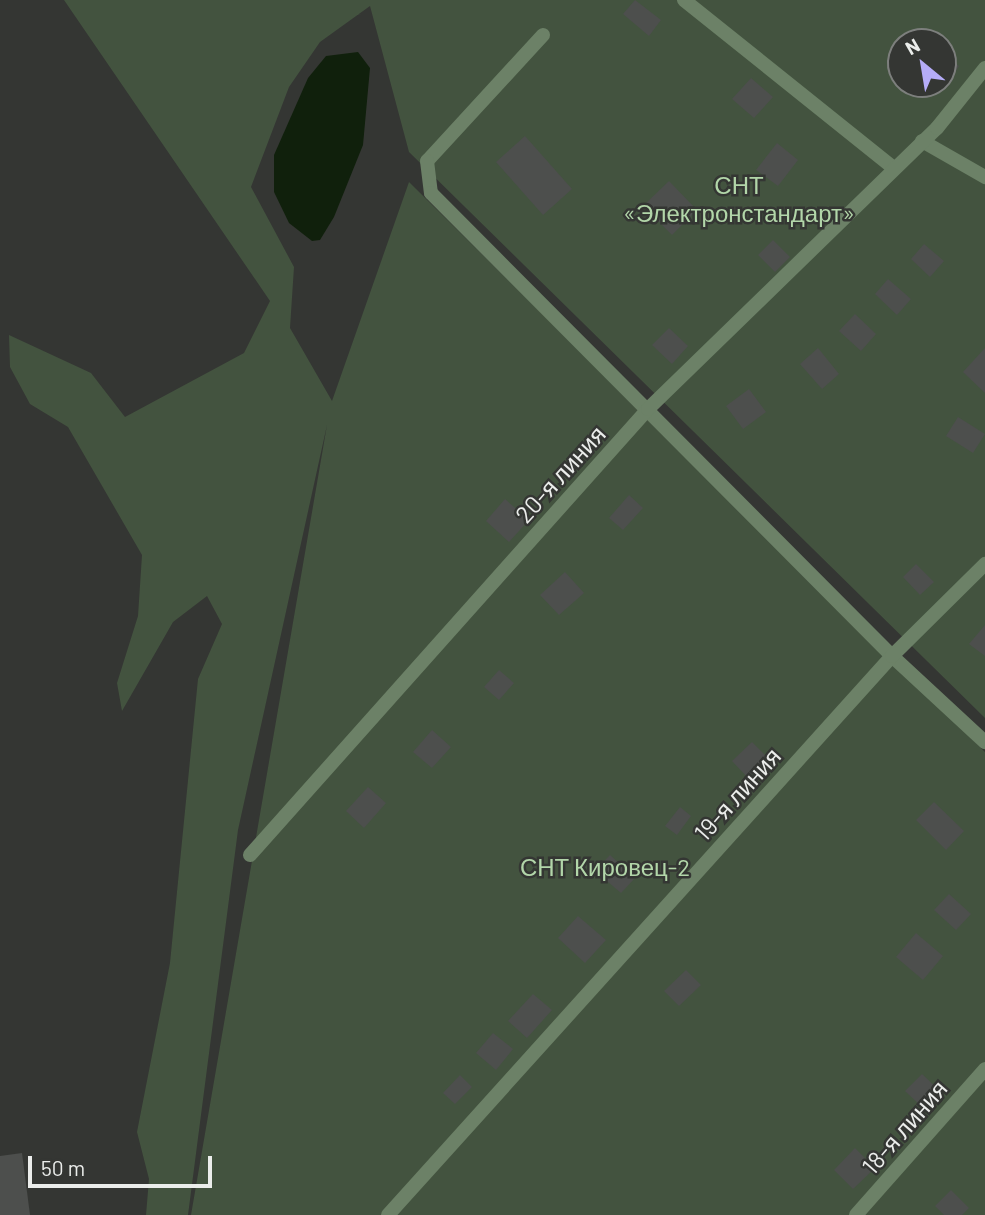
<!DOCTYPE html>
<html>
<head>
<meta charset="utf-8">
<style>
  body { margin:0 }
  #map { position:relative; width:985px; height:1215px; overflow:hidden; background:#343633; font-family:Barlow,sans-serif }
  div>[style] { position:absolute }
  .green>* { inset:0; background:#43533f }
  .water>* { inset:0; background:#10200c }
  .building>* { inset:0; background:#4d4f4d }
  .minor>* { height:14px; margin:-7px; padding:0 7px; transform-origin:7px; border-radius:7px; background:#6c8167 }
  span { translate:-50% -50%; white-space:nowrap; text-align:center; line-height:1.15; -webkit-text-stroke:5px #343633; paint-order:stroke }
  .park-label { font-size:24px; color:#b2d6a9 }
  .street-label { font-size:24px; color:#ebedeb }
  .north { position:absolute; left:887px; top:28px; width:70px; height:70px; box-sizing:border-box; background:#343633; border:2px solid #7d7f7d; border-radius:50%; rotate:330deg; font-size:19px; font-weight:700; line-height:28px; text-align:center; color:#ebedeb }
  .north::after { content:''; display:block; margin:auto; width:24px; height:32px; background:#b5acf8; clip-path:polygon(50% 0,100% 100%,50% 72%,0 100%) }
  .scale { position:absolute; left:28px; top:1156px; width:184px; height:32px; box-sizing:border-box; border:4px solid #ebedeb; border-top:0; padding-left:9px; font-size:21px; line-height:24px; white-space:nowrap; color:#ebedeb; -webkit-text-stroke:5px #343633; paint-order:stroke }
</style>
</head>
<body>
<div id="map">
  <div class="green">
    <div style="clip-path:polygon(evenodd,64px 0,985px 0,985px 718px,409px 152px,370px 6px,320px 42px,289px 87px,251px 187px,294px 267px,290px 328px,332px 401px,409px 182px,985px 752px,985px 1215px,191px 1215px,327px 425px,238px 830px,188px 1215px,146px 1215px,149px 1179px,137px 1132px,170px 963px,198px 679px,222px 624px,207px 596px,173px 622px,122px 711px,117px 683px,138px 616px,142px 555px,68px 427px,30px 404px,10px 367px,9px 335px,91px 373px,125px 417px,244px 353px,270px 301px,64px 0,901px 42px,943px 42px,943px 84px,901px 84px,901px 42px)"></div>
  </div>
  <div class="water">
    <div style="clip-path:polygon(358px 52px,370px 68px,363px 145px,334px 217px,320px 240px,312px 241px,289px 223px,274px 192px,274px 155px,308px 78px,326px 56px)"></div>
  </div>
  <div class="building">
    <div style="clip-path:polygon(635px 0,661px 20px,649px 36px,623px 14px)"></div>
    <div style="clip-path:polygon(943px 55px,959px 66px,946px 86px,943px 84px)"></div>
    <div style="clip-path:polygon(751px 78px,773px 97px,754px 118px,732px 99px)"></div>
    <div style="clip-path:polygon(525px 136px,572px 189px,543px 215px,496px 162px)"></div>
    <div style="clip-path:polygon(777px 143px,798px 160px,778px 186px,756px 170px)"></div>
    <div style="clip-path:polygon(669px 181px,697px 210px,672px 235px,643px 206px)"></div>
    <div style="clip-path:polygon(773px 240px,790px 257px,775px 272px,758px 255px)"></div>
    <div style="clip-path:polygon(924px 244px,944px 261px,930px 277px,911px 259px)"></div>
    <div style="clip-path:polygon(888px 279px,911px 299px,897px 315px,875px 294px)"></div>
    <div style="clip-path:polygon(855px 314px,876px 334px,861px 351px,839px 331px)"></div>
    <div style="clip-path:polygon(669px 328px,688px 346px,672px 364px,652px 345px)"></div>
    <div style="clip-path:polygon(818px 348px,839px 374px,822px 389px,800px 364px)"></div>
    <div style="clip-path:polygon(985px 348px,985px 393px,963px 372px)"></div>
    <div style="clip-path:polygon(749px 389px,766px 412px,743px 429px,726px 406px)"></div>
    <div style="clip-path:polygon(958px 417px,985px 434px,973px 453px,946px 436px)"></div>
    <div style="clip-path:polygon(629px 495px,643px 508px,623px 530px,609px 518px)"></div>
    <div style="clip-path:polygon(505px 499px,529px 520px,509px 542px,486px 521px)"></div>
    <div style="clip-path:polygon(916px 564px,934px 582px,920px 595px,903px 577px)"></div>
    <div style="clip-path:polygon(565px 572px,584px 593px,559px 615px,540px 595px)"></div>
    <div style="clip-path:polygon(985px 625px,985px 656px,969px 644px)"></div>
    <div style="clip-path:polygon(499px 670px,514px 683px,499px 700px,484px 687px)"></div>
    <div style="clip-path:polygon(432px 730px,451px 747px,432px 768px,413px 752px)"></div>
    <div style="clip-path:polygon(752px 742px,769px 759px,748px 778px,732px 761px)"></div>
    <div style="clip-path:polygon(368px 787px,386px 803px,364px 828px,346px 811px)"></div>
    <div style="clip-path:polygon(934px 802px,964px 831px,946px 850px,916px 820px)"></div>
    <div style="clip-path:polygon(680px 807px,691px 816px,677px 835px,665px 826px)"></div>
    <div style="clip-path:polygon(610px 855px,635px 878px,621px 893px,595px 871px)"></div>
    <div style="clip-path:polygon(949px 894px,971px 914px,956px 930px,934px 910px)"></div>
    <div style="clip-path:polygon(578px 916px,606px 940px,585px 963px,558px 938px)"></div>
    <div style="clip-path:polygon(916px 933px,943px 956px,923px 980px,896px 957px)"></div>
    <div style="clip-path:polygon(686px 970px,701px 985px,679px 1006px,664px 991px)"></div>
    <div style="clip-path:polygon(533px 994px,552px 1010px,527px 1038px,508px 1021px)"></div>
    <div style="clip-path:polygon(493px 1033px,513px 1049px,496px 1070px,476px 1053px)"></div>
    <div style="clip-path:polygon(922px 1074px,940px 1091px,923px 1108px,905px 1091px)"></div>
    <div style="clip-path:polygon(460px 1075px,472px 1087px,455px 1104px,443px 1093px)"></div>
    <div style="clip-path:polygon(855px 1148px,875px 1168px,853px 1189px,834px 1170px)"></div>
    <div style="clip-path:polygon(22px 1153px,30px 1215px,0 1215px,0 1156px)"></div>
    <div style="clip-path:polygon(951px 1190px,969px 1208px,962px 1215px,944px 1215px,935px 1206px)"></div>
  </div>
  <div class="minor">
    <div style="left:684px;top:0;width:269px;rotate:38.7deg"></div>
    <div style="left:543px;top:35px;width:171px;rotate:132.6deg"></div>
    <div style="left:427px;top:161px;width:32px;rotate:83deg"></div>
    <div style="left:431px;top:193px;width:653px;rotate:45.12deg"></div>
    <div style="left:892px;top:656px;width:127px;rotate:42.8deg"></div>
    <div style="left:922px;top:141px;width:73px;rotate:29.7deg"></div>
    <div style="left:250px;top:855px;width:598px;rotate:-48.26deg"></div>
    <div style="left:648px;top:409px;width:403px;rotate:-44.2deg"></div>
    <div style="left:937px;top:128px;width:77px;rotate:-51.3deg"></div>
    <div style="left:388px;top:1215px;width:753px;rotate:-47.96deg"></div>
    <div style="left:892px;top:656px;width:131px;rotate:-44.7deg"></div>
    <div style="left:856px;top:1215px;width:195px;rotate:-48.5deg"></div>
  </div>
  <div class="park-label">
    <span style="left:739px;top:199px">СНТ<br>«Электронстандарт»</span>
    <span style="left:605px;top:867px">СНТ Кировец-2</span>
  </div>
  <div class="street-label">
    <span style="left:560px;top:474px;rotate:-48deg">20-я линия</span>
    <span style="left:737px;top:794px;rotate:-48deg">19-я линия</span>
    <span style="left:904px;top:1127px;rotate:-49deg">18-я линия</span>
  </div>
  <div class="north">N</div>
  <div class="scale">50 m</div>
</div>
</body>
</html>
